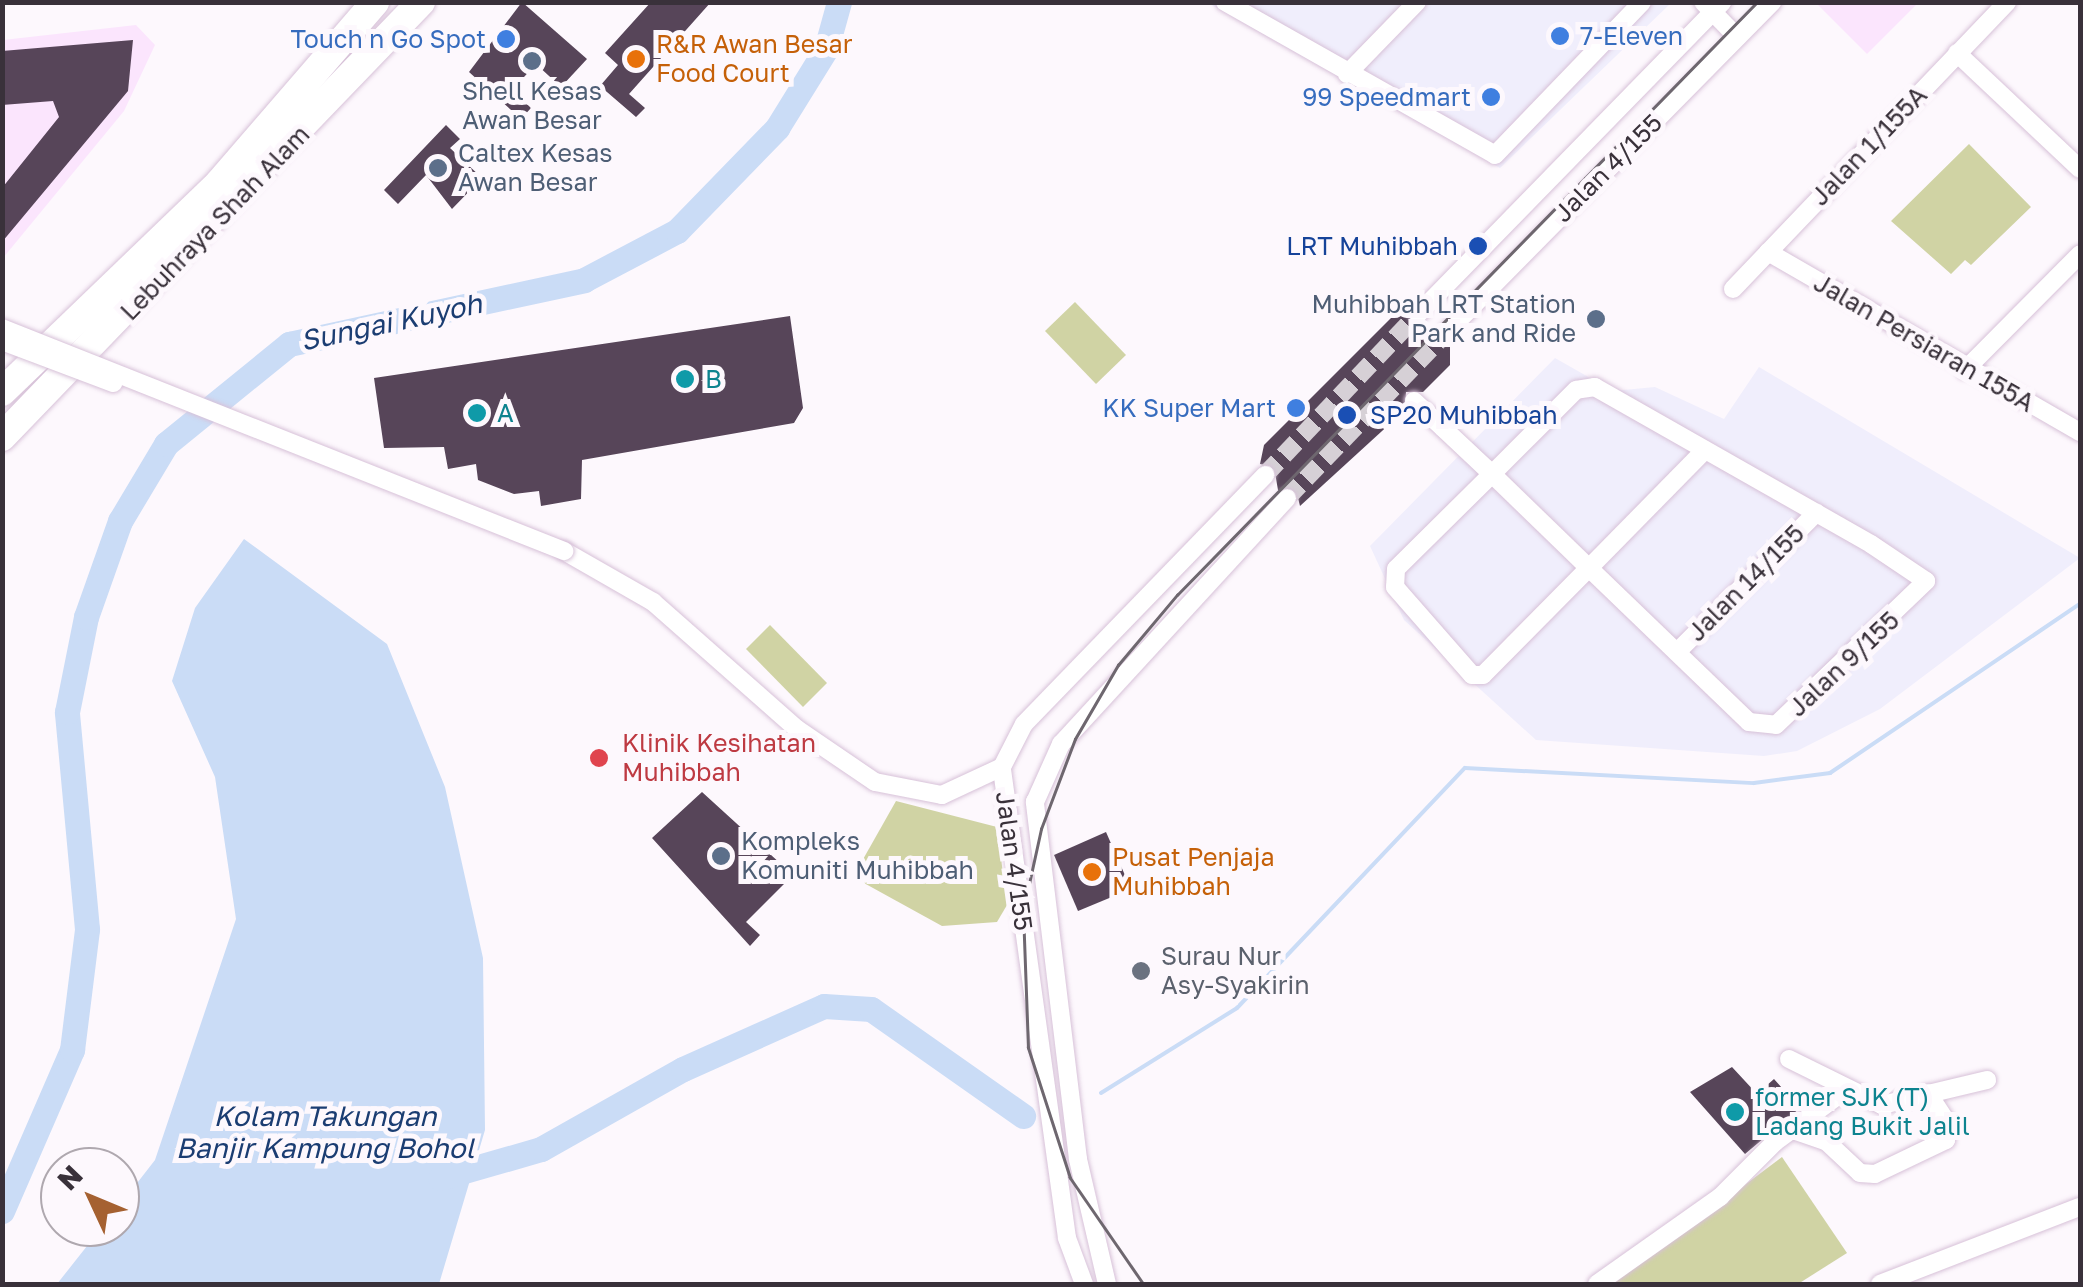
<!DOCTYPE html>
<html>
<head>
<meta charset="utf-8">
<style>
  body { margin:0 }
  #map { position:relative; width:2083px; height:1287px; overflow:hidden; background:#fdf8fd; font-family:"Golos Text",sans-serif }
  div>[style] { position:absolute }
  .built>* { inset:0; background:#fbe5fd }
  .industrial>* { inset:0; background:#f0eefc }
  .green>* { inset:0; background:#d0d3a4 }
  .water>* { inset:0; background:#cadcf6 }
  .stream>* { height:4px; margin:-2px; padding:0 2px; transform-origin:2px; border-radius:2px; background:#cadcf6 }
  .river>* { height:25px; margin:-12.5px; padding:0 12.5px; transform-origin:12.5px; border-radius:12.5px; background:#cadcf6 }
  .building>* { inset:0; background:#574559 }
  .minor-tunnel>* { height:18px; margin-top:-9px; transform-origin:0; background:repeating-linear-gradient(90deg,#d6d0d6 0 18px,transparent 0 27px) }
  .roads { filter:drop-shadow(0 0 2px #d7c1d8) drop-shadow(0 0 2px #d7c1d8) }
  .minor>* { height:18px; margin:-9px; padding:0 9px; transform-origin:9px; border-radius:9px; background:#fff }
  .highway>* { height:28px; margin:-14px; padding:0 14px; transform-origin:14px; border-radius:14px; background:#fff }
  .tram>* { height:2.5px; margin:-1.25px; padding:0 1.25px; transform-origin:1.25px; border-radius:1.25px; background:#6e676f }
  .bridges { filter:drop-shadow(0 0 2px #d7c1d8) drop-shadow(0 0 2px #d7c1d8) }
  .minor-bridge>* { height:18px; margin:-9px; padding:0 9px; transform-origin:9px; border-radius:9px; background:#fff }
  .dots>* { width:28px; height:28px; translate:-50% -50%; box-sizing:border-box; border:5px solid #fdf8fd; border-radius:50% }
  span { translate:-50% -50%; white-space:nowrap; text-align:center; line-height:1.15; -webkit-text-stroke:10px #fdf8fd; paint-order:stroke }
  .shop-label { font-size:25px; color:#366cbe }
  .left { translate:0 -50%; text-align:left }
  .right { translate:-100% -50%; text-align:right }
  .food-label { font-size:25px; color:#c56008 }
  .service-label { font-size:25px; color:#4e5e75 }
  .street-label { font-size:25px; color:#39313a }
  .transit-label { font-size:25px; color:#164399 }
  .culture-label { font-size:25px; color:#0d838f }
  .health-label { font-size:25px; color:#be3a42 }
  .worship-label { font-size:25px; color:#5b616d }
  .water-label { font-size:28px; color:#1b3d72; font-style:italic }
  .frame { position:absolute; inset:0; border:5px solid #39313a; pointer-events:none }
  .north { position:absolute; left:40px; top:1147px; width:100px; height:100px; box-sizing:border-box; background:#fdf8fd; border:2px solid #afa8af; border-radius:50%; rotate:314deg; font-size:28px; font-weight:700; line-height:40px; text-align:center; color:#39313a }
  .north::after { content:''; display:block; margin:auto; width:35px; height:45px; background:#a56131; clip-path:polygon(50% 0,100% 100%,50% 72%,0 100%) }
</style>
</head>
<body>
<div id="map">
  <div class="built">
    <div style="clip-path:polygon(1816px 3px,1918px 3px,1867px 54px)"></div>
    <div style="clip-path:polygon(136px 25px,155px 45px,124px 111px,3px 258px,3px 40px)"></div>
  </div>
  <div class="industrial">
    <div style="clip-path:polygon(1208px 3px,1671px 3px,1500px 168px)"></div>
    <div style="clip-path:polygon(1555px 358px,1613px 391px,1655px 387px,1724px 419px,1759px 367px,2080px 558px,1880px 709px,1797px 751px,1764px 756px,1536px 740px,1404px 620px,1370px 546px)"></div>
  </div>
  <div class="green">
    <div style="clip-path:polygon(1969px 144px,2031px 207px,1971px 265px,1965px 260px,1951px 274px,1891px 221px)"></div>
    <div style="clip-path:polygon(1075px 302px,1126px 355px,1096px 384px,1045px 331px)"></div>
    <div style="clip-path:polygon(770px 625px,827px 683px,803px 707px,746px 649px)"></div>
    <div style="clip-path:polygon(896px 801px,997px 827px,1007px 905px,997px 922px,942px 926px,853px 877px)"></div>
    <div style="clip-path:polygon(1782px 1157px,1847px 1253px,1798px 1284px,1613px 1284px)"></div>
  </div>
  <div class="water">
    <div style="clip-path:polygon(244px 539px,387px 644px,445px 787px,483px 958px,485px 1130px,439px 1284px,57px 1284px,102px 1227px,120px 1227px,120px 1205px,155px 1160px,236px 919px,215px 777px,172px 681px,195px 608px)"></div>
  </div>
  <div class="stream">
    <div style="left:1101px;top:1093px;width:160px;rotate:-32deg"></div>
    <div style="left:1237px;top:1008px;width:331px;rotate:-46.5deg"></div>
    <div style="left:1465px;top:768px;width:289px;rotate:3deg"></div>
    <div style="left:1754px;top:783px;width:77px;rotate:-7.5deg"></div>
    <div style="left:1830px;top:773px;width:302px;rotate:-34.1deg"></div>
  </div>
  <div class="river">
    <div style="left:440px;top:1178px;width:105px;rotate:-16deg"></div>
    <div style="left:541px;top:1149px;width:163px;rotate:-29.4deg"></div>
    <div style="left:683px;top:1069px;width:154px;rotate:-24.1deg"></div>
    <div style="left:824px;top:1006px;width:47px;rotate:3.7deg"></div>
    <div style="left:871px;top:1009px;width:186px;rotate:35.1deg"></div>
    <div style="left:2px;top:1211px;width:176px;rotate:-66.5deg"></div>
    <div style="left:72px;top:1050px;width:122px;rotate:-82.9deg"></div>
    <div style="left:87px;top:929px;width:218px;rotate:-95.3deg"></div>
    <div style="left:67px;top:712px;width:97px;rotate:-78.7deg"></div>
    <div style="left:86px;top:617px;width:102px;rotate:-70.5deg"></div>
    <div style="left:120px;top:521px;width:90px;rotate:-59.1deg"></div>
    <div style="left:166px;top:444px;width:159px;rotate:-39.1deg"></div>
    <div style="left:289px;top:344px;width:302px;rotate:-12.2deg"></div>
    <div style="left:584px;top:280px;width:105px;rotate:-27.8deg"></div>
    <div style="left:677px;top:231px;width:144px;rotate:-45.8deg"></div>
    <div style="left:777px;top:128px;width:93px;rotate:-58.2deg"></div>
    <div style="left:826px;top:49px;width:49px;rotate:-74.5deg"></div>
  </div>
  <div class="building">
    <div style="clip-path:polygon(522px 2px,587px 59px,561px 87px,536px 64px,512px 90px,531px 108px,521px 119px,469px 72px)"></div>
    <div style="clip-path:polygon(651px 2px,711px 2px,629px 94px,645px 108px,636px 117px,600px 86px,618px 65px,605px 53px)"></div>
    <div style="clip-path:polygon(133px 40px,128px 91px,2px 242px,2px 188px,59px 117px,53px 101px,2px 105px,2px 51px)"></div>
    <div style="clip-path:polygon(446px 125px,460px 139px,450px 148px,482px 178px,452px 209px,426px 175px,398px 204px,384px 190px)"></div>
    <div style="clip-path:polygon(1406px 311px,1414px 326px,1437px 324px,1433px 338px,1450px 345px,1450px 365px,1423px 392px,1406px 392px,1405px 410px,1300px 506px,1296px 490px,1278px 490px,1274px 467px,1260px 464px,1264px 445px,1397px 312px)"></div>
    <div style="clip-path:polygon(790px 316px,803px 408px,794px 423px,582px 460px,581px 499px,541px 506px,539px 491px,514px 494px,478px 480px,476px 464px,448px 469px,444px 447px,384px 448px,374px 378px)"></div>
    <div style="clip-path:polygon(702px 792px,793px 875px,746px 922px,760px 935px,750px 946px,652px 838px)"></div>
    <div style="clip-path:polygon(1106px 832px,1131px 889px,1078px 911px,1054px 855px)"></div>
    <div style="clip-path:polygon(1732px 1067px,1757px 1094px,1774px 1079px,1800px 1108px,1745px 1154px,1690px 1092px)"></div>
  </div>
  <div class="minor-tunnel">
    <div style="left:1265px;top:475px;width:222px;rotate:-46.5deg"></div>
    <div style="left:1287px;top:498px;width:228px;rotate:-46.1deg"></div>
  </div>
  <div class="roads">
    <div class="minor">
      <div style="left:1225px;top:2px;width:310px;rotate:29.5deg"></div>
      <div style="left:1495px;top:155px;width:212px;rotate:-46.1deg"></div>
      <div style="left:1703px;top:2px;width:49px;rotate:45.8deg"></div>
      <div style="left:1957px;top:53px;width:169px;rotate:43.3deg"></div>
      <div style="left:1347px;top:74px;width:100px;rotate:-45.8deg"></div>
      <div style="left:1768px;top:252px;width:360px;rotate:30deg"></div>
      <div style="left:1733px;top:289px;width:397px;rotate:-46.3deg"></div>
      <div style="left:1418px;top:314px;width:436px;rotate:-45.7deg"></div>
      <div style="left:1445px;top:334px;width:466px;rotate:-45.4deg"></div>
      <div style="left:1965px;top:370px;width:163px;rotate:-45.2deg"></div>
      <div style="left:1414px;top:401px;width:40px;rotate:43deg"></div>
      <div style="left:1443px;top:428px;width:67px;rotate:43.2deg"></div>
      <div style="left:1492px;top:474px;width:135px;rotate:44.1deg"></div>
      <div style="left:1589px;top:568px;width:222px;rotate:43.9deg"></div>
      <div style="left:1749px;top:722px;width:27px;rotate:6deg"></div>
      <div style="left:1776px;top:725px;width:208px;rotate:-43.8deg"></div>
      <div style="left:1926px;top:581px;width:66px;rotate:-146.1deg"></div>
      <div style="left:1871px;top:544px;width:318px;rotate:-150.4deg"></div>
      <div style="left:1595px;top:387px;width:19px;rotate:171deg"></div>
      <div style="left:1576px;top:390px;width:119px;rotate:135deg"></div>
      <div style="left:1492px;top:474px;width:135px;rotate:135.3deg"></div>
      <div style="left:1396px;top:569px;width:18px;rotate:93deg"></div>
      <div style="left:1395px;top:587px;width:117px;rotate:48.8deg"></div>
      <div style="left:1472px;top:675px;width:11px"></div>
      <div style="left:1483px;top:675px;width:151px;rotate:-45.3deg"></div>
      <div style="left:1589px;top:568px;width:165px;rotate:-45.5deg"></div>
      <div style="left:564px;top:551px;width:103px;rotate:29.8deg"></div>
      <div style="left:653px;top:602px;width:192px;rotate:41.4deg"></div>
      <div style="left:797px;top:729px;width:94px;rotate:34.2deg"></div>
      <div style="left:875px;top:782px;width:68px;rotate:11deg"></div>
      <div style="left:942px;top:795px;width:66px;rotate:-25deg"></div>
      <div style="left:1677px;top:652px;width:197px;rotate:-45deg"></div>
      <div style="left:1789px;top:1059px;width:104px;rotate:26.3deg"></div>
      <div style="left:1882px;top:1105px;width:108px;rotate:-13.4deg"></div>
      <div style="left:1793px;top:1130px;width:36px;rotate:19deg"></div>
      <div style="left:1827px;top:1142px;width:45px;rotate:43.2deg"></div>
      <div style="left:1860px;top:1173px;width:15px;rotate:4deg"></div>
      <div style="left:1875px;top:1174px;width:79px;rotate:-25.6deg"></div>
      <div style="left:1946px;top:1140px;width:19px;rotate:-90deg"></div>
      <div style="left:1946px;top:1121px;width:33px;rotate:-123deg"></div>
      <div style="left:1084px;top:1284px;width:49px;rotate:-110.3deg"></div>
      <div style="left:1067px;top:1238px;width:475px;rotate:-97.9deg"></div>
      <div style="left:1002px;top:767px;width:48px;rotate:-62.9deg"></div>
      <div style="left:1024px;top:724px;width:347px;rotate:-45.9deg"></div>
      <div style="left:1107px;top:1284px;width:128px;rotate:-103.1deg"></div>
      <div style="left:1078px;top:1159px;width:360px;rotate:-96.9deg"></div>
      <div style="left:1035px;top:802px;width:64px;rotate:-65.9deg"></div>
      <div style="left:1061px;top:744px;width:334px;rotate:-47.4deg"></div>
      <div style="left:1597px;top:1284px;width:151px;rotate:-35.3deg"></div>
      <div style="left:1720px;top:1197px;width:78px;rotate:-45deg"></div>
      <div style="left:1775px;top:1142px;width:89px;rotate:-36.4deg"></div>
      <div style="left:1880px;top:1284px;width:214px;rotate:-21.1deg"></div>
    </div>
    <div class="highway">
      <div style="left:2px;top:392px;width:301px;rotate:-43.9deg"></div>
      <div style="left:219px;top:183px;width:239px;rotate:-49.2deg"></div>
      <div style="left:2px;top:437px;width:604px;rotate:-46.07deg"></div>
    </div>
  </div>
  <div class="tram">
    <div style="left:1143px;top:1284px;width:129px;rotate:-124.6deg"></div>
    <div style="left:1070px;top:1178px;width:137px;rotate:-107.9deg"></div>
    <div style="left:1028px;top:1048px;width:137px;rotate:-92.1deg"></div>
    <div style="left:1023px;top:911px;width:84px;rotate:-77.6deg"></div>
    <div style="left:1041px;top:829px;width:96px;rotate:-69.3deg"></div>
    <div style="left:1075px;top:739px;width:86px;rotate:-59.8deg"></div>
    <div style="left:1118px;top:665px;width:92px;rotate:-49.9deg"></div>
    <div style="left:1177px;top:595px;width:829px;rotate:-45.63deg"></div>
  </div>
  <div class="bridges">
    <div class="minor-bridge">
      <div style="left:2px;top:328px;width:605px;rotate:21.64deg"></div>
      <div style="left:2px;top:341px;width:119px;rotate:20.7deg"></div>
    </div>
  </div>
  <div class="dots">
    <div style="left:1560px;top:36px;background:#3f7fe0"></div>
    <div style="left:506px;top:39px;background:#3f7fe0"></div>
    <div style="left:636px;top:59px;background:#e8710a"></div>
    <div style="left:532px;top:61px;background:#5c6f8a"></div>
    <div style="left:1491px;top:97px;background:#3f7fe0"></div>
    <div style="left:438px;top:168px;background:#5c6f8a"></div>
    <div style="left:1478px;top:246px;background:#1a4fb4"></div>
    <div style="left:1596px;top:319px;background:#5c6f8a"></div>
    <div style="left:685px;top:379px;background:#0f9aa8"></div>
    <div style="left:1296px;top:408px;background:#3f7fe0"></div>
    <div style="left:477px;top:413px;background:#0f9aa8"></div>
    <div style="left:1347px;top:415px;background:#1a4fb4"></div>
    <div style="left:599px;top:758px;background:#e0444e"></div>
    <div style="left:721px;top:856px;background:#5c6f8a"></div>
    <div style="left:1092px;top:872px;background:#e8710a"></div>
    <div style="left:1141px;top:971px;background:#6b7280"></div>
    <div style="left:1735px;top:1112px;background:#0f9aa8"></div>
  </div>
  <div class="shop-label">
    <span class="left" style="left:1580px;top:36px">7-Eleven</span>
    <span class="right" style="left:486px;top:39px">Touch n Go Spot</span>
    <span class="right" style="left:1471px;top:97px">99 Speedmart</span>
    <span class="right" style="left:1276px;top:408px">KK Super Mart</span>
  </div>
  <div class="food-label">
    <span class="left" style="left:656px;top:59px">R&amp;R Awan Besar<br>Food Court</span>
    <span class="left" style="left:1112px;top:872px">Pusat Penjaja<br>Muhibbah</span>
  </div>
  <div class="service-label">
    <span style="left:532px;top:106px">Shell Kesas<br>Awan Besar</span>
    <span class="left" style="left:458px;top:168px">Caltex Kesas<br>Awan Besar</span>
    <span class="right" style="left:1576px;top:319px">Muhibbah LRT Station<br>Park and Ride</span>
    <span class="left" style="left:741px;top:856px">Kompleks<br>Komuniti Muhibbah</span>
  </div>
  <div class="street-label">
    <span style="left:1869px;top:146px;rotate:-46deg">Jalan 1/155A</span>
    <span style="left:1608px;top:168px;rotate:-45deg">Jalan 4/155</span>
    <span style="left:215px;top:223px;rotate:-46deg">Lebuhraya Shah Alam</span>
    <span style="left:1924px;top:343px;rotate:30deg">Jalan Persiaran 155A</span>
    <span style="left:1746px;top:583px;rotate:-45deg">Jalan 14/155</span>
    <span style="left:1844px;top:664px;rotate:-43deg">Jalan 9/155</span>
    <span style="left:1014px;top:861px;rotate:82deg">Jalan 4/155</span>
  </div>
  <div class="transit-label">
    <span class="right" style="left:1458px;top:246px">LRT Muhibbah</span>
    <span class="left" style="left:1370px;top:415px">SP20 Muhibbah</span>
  </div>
  <div class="culture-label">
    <span class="left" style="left:705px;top:379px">B</span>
    <span class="left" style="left:497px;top:413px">A</span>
    <span class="left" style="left:1755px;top:1112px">former SJK (T)<br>Ladang Bukit Jalil</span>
  </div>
  <div class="health-label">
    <span class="left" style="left:622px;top:758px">Klinik Kesihatan<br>Muhibbah</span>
  </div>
  <div class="worship-label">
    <span class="left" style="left:1161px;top:971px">Surau Nur<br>Asy-Syakirin</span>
  </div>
  <div class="water-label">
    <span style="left:391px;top:322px;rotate:-12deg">Sungai Kuyoh</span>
    <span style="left:325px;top:1132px">Kolam Takungan<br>Banjir Kampung Bohol</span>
  </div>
  <div class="frame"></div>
  <div class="north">N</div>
</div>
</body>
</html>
